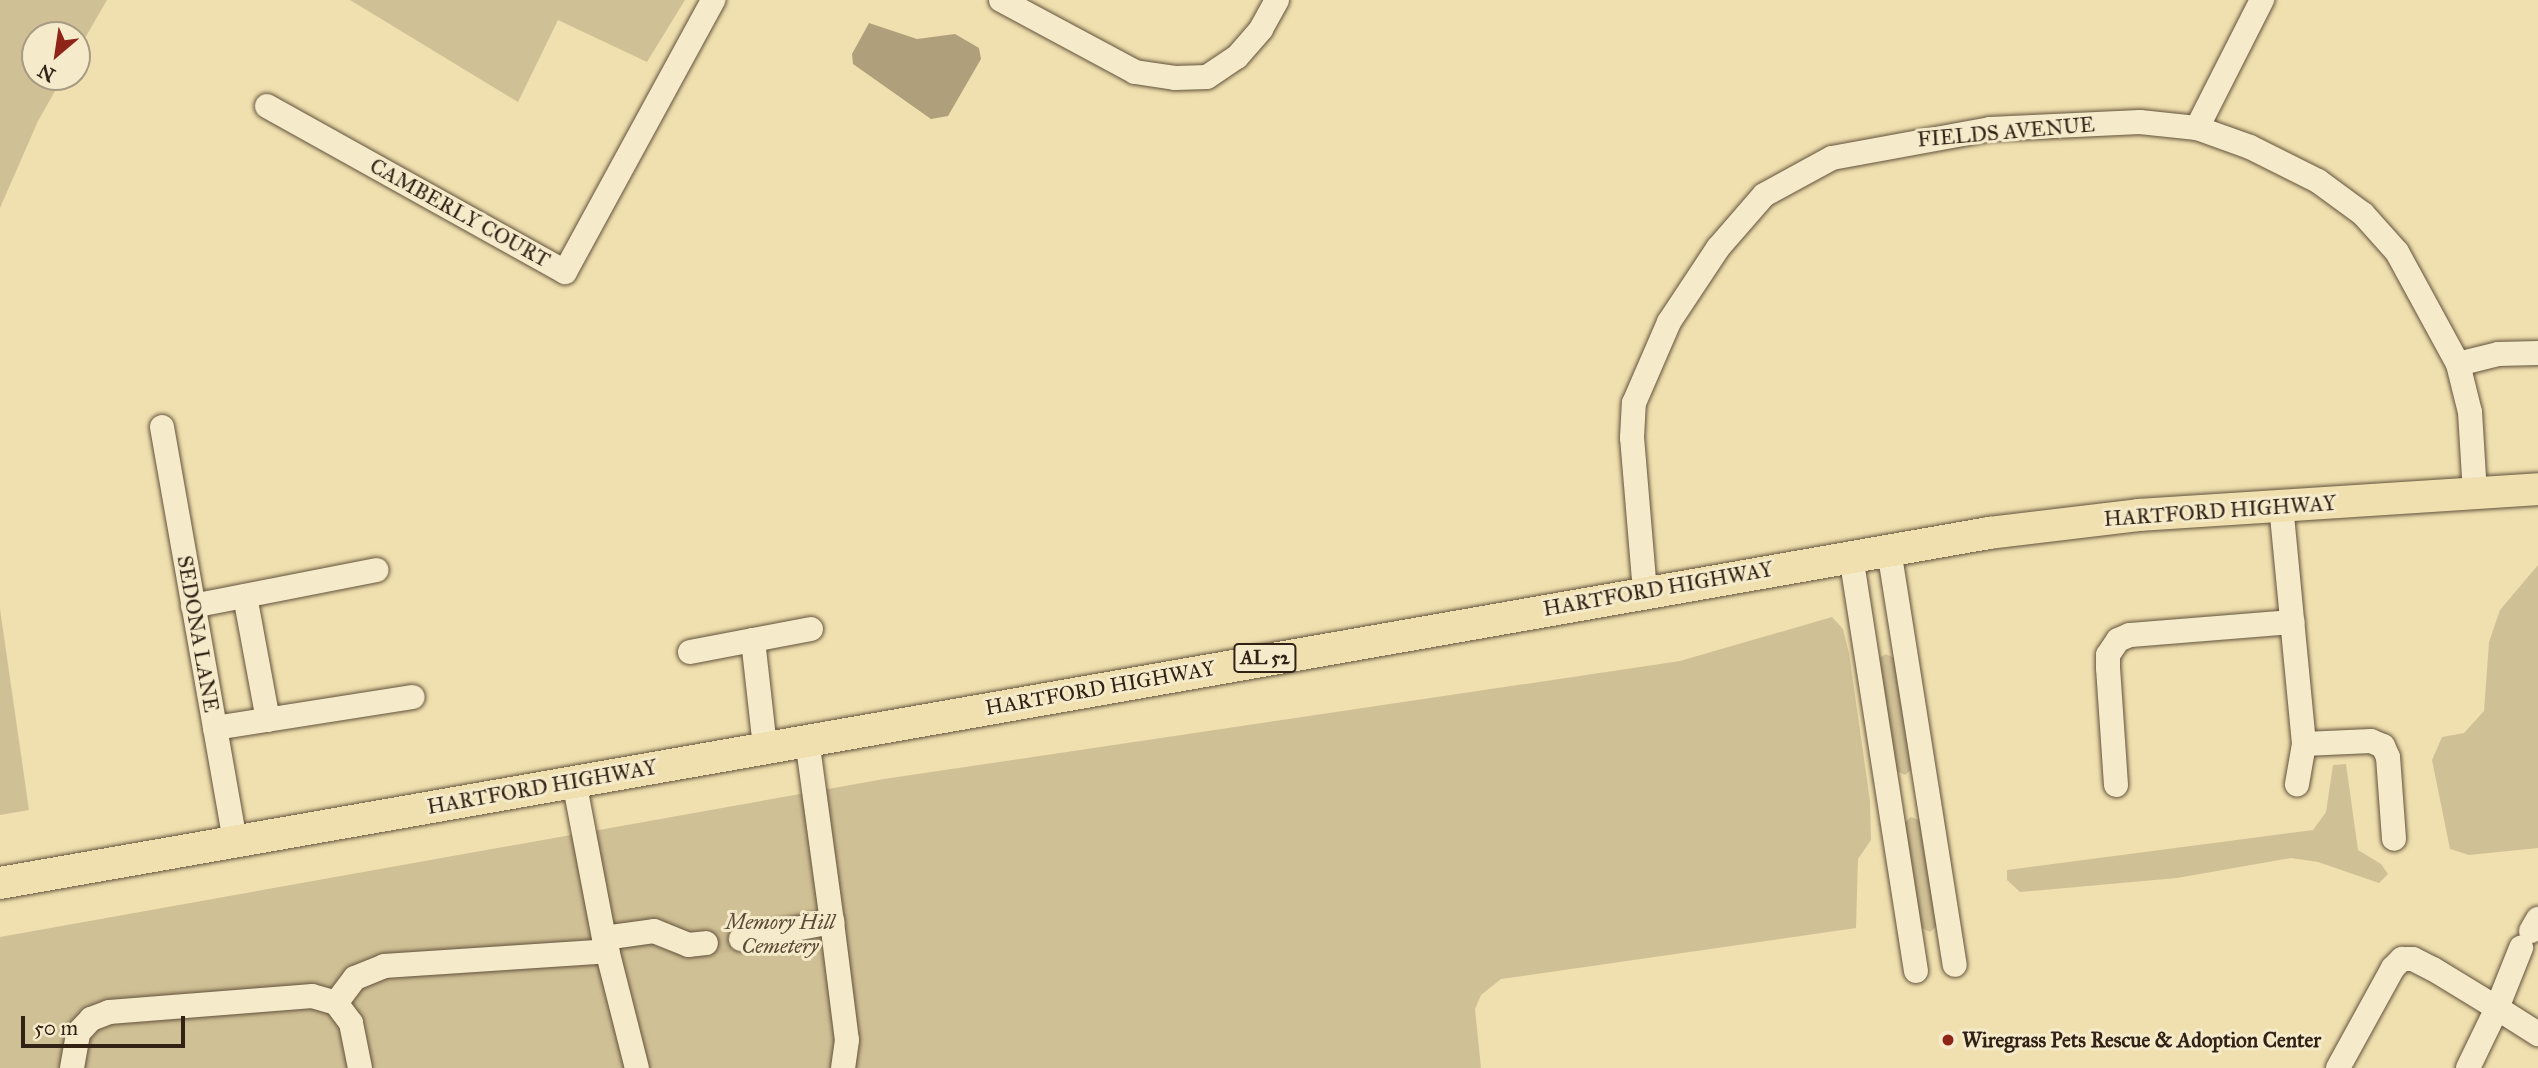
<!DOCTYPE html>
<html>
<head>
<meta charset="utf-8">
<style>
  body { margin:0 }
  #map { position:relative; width:2538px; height:1068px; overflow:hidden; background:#f0e0af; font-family:"IM FELL Great Primer",serif }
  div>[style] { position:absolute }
  .green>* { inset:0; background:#d0c095 }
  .water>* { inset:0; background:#af9f7b }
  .minor-tunnel>* { height:24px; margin-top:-12px; transform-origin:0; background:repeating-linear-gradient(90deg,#caba90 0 24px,transparent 0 36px) }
  .roads { filter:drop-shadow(0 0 2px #62523c) drop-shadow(0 0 2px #62523c) }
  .minor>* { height:24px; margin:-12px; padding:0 12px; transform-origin:12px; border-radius:12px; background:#f5ebcb }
  .major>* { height:32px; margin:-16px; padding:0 16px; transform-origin:16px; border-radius:16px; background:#f0e0af }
  .dots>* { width:19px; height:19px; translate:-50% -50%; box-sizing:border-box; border:4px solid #f5ebcb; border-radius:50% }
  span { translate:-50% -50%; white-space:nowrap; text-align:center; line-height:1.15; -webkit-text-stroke:6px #f5ebcb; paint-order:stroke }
  .shield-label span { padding:2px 5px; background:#f5ebcb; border:2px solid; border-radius:5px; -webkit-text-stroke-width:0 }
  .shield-label { font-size:19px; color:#322216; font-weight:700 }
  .street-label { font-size:21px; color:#322216 }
  .park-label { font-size:21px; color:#5a4a36; font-style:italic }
  .poi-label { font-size:21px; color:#322216; font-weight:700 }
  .left { translate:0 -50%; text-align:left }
  .north { position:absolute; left:21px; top:21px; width:70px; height:70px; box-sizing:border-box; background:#f5ebcb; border:2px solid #a79b83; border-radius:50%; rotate:209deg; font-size:19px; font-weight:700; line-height:28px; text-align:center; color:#322216 }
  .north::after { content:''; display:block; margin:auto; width:24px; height:32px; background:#8f2418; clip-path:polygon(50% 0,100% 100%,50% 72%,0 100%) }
  .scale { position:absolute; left:21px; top:1016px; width:164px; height:32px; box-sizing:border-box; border:4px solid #322216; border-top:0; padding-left:9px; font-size:21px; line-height:24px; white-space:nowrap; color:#322216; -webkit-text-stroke:5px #f5ebcb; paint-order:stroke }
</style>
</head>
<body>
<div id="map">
  <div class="green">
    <div style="clip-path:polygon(0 0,107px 0,77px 52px,77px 35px,35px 35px,35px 77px,63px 77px,38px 121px,0 208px)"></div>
    <div style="clip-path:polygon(350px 0,685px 0,647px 62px,558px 20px,518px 102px)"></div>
    <div style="clip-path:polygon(2538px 565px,2538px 848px,2469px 855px,2450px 849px,2432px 760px,2442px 737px,2464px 733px,2484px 711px,2489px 642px,2500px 610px)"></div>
    <div style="clip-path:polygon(0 609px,29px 810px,0 815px)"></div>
    <div style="clip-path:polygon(1832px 617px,1843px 629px,1849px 653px,1870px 801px,1871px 840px,1858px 859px,1856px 928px,1501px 979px,1481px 995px,1475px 1009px,1481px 1068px,0 1068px,0 937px,884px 779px,1680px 661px)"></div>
    <div style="clip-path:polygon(1886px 654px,1896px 659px,1913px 768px,1905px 775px,1895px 770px,1879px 658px)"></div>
    <div style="clip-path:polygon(2346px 764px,2358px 850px,2381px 864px,2388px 874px,2379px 883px,2318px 862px,2291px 858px,2177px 878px,2020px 892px,2007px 880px,2007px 870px,2313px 830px,2326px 812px,2333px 765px)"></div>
    <div style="clip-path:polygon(1911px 817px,1922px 821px,1938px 925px,1930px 932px,1920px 927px,1903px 824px)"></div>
  </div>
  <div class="water">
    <div style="clip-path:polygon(869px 23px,917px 39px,955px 34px,979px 48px,981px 59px,948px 116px,931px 119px,853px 64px,852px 54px)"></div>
  </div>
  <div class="minor-tunnel">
    <div style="left:706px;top:943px;width:35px;rotate:-7deg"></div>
  </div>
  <div class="roads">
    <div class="minor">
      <div style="left:1001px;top:0;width:152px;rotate:28.2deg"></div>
      <div style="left:1135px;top:72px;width:40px;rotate:8.5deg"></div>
      <div style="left:1175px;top:78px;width:32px;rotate:-2deg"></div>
      <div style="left:1207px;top:77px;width:36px;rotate:-34deg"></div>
      <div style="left:1237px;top:57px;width:37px;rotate:-49deg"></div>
      <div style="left:1261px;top:29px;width:33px;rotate:-61deg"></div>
      <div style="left:267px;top:106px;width:341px;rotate:29.1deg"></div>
      <div style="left:565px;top:272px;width:310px;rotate:-61.4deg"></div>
      <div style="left:2197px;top:128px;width:144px;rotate:-63.1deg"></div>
      <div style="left:2458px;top:364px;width:41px;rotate:-14deg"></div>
      <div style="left:2498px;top:354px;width:40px;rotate:-1.4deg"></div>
      <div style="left:162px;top:427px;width:421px;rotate:80deg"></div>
      <div style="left:2281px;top:505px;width:240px;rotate:84.5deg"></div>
      <div style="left:2304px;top:744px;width:41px;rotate:99.9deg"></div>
      <div style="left:1889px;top:550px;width:420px;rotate:81deg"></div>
      <div style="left:1851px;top:556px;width:420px;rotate:81.1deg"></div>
      <div style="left:1645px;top:592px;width:155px;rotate:-94.8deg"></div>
      <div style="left:1632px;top:438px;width:35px;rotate:-87deg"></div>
      <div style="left:1634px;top:403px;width:88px;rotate:-66.6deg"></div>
      <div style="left:1669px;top:322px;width:89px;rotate:-56.5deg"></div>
      <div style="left:1718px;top:248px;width:70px;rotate:-49deg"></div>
      <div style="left:1764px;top:195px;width:77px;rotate:-28.6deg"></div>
      <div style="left:1832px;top:158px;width:161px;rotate:-10.4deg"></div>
      <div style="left:1990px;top:129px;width:150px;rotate:-2.7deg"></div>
      <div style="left:2140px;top:122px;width:57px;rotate:6deg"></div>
      <div style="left:2197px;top:128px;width:56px;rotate:19.7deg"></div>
      <div style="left:2250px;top:147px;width:76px;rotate:26.6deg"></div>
      <div style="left:2318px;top:181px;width:56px;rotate:36.3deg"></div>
      <div style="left:2363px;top:214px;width:51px;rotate:48.2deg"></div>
      <div style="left:2397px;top:252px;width:128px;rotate:61.4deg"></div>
      <div style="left:2458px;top:364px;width:49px;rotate:76deg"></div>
      <div style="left:2470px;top:412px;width:81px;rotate:86.5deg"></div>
      <div style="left:245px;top:596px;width:126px;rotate:79.5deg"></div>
      <div style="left:193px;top:606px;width:187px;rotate:-11.1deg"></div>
      <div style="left:753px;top:640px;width:59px;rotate:-10.7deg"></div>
      <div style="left:690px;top:652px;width:64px;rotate:-10.8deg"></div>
      <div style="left:753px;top:640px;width:108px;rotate:83.6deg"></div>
      <div style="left:215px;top:728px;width:200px;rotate:-8.9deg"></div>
      <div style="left:2304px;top:744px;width:67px;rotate:-2.6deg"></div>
      <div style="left:2371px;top:741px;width:13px;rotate:23deg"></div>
      <div style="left:2383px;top:746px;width:12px;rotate:66deg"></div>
      <div style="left:2388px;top:757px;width:82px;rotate:85.8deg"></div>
      <div style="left:574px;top:781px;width:160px;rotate:79.2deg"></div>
      <div style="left:604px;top:938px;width:50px;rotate:-8deg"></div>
      <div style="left:654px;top:931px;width:37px;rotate:22deg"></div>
      <div style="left:688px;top:945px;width:18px;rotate:-6deg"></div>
      <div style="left:2116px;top:785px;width:117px;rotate:-93.9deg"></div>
      <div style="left:2108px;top:668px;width:13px;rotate:-90deg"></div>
      <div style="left:2108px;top:655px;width:18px;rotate:-56deg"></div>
      <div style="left:2118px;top:640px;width:13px;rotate:-23deg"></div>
      <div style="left:2130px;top:635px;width:163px;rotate:-4.6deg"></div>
      <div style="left:832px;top:922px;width:119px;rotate:82.8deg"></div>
      <div style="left:847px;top:1040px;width:28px;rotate:98deg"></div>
      <div style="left:2531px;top:931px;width:14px;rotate:-60deg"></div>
      <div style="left:604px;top:938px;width:134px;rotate:75.8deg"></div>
      <div style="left:741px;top:939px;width:93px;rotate:-10.6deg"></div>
      <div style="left:832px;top:922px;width:185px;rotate:-97.8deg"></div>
      <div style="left:336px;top:1003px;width:31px;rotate:-53deg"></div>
      <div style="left:355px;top:978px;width:31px;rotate:-22deg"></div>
      <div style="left:384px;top:966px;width:224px;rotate:-3.8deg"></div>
      <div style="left:72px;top:1068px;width:36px;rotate:-80deg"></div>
      <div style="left:78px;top:1033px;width:19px;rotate:-47deg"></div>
      <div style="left:91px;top:1019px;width:19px;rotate:-21deg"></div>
      <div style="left:109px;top:1012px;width:204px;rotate:-4.5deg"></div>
      <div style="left:312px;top:996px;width:25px;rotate:16deg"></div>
      <div style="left:336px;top:1003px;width:25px;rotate:53deg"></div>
      <div style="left:351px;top:1023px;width:46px;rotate:78.7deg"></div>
      <div style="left:2338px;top:1068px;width:114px;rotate:-61.2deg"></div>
      <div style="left:2393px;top:968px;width:13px;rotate:-45deg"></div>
      <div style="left:2402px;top:959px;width:11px"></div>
      <div style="left:2413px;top:959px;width:22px;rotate:27deg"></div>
      <div style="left:2433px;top:969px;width:75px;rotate:31.4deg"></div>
      <div style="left:2497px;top:1008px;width:65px;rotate:-68.2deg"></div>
      <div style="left:2468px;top:1068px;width:67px;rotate:-64.2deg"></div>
      <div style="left:2497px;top:1008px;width:49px;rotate:32.4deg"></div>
    </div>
    <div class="major">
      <div style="left:0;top:883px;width:2020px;rotate:-9.98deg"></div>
      <div style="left:1989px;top:533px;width:151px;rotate:-6.8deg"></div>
      <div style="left:2139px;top:515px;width:400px;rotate:-3.7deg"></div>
    </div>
  </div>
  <div class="dots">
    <div style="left:1948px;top:1040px;background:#8f2418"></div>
  </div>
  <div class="shield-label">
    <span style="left:1265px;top:658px">AL 52</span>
  </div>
  <div class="street-label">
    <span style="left:2006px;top:132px;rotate:-5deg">FIELDS AVENUE</span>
    <span style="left:460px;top:213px;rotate:29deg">CAMBERLY COURT</span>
    <span style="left:2220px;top:511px;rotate:-4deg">HARTFORD HIGHWAY</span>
    <span style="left:1658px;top:589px;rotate:-10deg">HARTFORD HIGHWAY</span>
    <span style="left:198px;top:634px;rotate:80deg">SEDONA LANE</span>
    <span style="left:1100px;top:688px;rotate:-10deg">HARTFORD HIGHWAY</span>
    <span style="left:542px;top:787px;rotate:-10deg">HARTFORD HIGHWAY</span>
  </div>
  <div class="park-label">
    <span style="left:780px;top:934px">Memory Hill<br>Cemetery</span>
  </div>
  <div class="poi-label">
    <span class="left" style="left:1962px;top:1040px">Wiregrass Pets Rescue &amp; Adoption Center</span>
  </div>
  <div class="north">N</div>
  <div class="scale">50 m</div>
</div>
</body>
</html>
